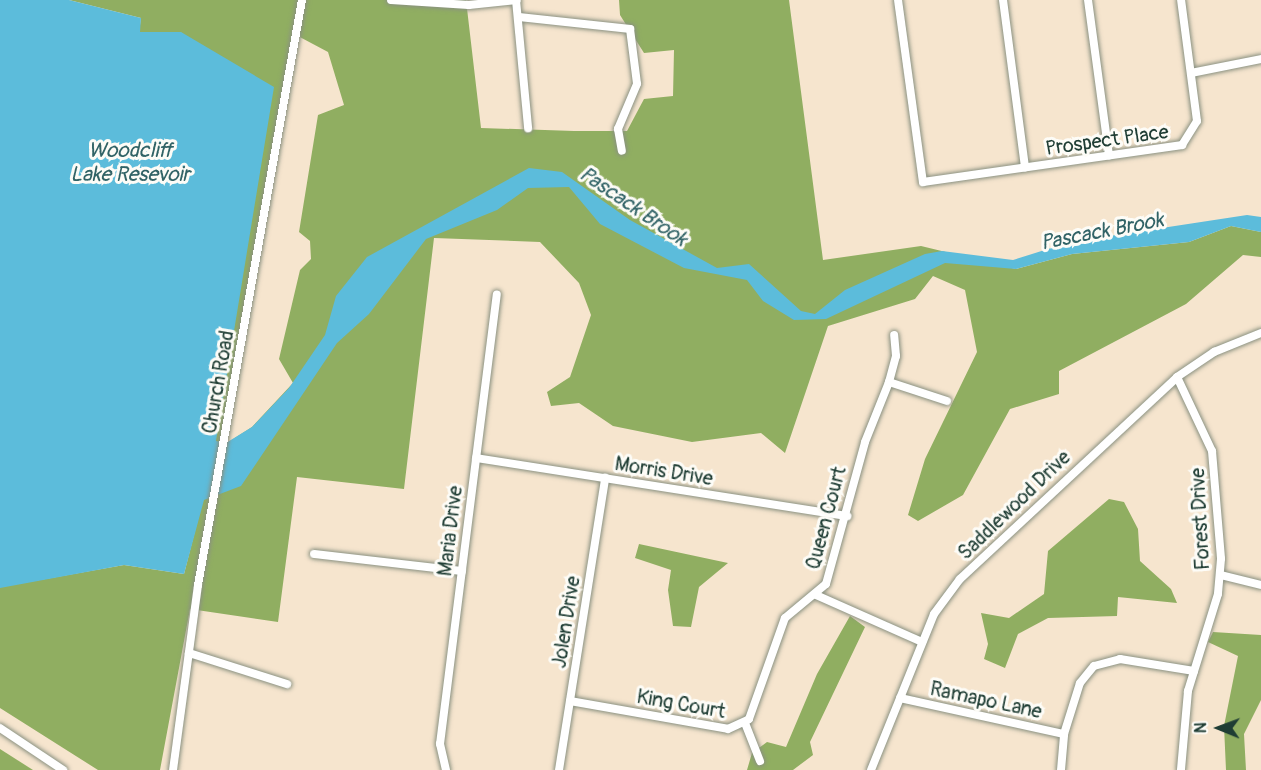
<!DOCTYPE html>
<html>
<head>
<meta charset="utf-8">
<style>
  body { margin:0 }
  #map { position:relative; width:1261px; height:770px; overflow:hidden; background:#f6e5ce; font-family:Pangolin,sans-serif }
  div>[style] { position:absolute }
  .forest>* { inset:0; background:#90ae61 }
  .water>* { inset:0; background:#5cbcdb }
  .roads { filter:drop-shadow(0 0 2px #8a9181) drop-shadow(0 0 2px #8a9181) }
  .minor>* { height:8px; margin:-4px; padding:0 4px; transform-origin:4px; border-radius:4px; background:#fff }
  span { translate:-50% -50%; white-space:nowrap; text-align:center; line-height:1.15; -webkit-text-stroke:6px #fdfcf7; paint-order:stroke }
  .street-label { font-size:20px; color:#1f3d34 }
  .water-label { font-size:21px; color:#316366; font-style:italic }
  .north { position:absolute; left:1189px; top:698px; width:60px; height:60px; -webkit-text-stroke:4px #fdfcf7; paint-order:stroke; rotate:271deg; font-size:16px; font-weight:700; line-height:24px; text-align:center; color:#1f3d34 }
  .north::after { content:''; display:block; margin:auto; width:21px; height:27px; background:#1f3d34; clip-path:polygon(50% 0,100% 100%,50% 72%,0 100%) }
</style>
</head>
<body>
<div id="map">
  <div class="forest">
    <div style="clip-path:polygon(evenodd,69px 0,466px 0,481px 128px,574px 131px,627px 131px,644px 99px,673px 96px,674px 50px,644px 53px,620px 15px,619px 0,789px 0,823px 260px,921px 246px,1016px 269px,1072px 254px,1189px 242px,1231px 226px,1261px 232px,1261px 257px,1243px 255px,1186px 304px,1059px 371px,1059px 394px,1010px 409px,963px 495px,918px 521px,908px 515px,925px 459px,977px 352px,965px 290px,933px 276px,915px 299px,828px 326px,785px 453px,761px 433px,692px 442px,613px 426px,579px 403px,551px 406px,547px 392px,570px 377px,591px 315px,579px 283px,540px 242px,434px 238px,404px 489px,297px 477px,278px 622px,190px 609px,160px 770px,98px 770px,0 708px,0 587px,124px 565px,184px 574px,214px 456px,181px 32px,139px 32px,141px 18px,69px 0,296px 35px,328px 52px,344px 105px,318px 115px,299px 232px,310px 241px,311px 259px,300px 270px,279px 359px,293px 383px,252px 427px,227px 443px,296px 35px)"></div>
    <div style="clip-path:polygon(1109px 499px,1124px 502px,1138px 529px,1140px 561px,1171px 589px,1177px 603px,1118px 597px,1117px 616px,1048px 618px,1018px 634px,1005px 668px,984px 659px,988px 644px,981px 613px,1009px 618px,1044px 594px,1048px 551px)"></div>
    <div style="clip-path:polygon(639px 544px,728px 563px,699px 587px,691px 627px,673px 626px,668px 590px,671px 570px,635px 558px)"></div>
    <div style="clip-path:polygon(850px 616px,865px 627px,810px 742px,813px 755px,793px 770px,747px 770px,752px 753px,767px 742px,786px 747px,817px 674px)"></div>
    <div style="clip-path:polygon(1213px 632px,1261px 635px,1261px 700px,1244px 734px,1246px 770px,1226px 770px,1224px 726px,1238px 656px,1208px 642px)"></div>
    <div style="clip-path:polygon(0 749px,33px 770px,0 770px)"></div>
  </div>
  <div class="water">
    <div style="clip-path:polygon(0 0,69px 0,141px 18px,140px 32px,181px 32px,274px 87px,216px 441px,226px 443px,252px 427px,289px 388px,325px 335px,336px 296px,367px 257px,529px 168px,562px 172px,630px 220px,717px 268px,749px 264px,801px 311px,815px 314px,845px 290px,925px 254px,942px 251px,1013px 260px,1070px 242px,1247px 215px,1261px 217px,1261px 232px,1231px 226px,1189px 242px,1072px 254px,1016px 269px,945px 263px,826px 319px,794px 320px,763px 301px,747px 280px,684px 268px,600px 224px,569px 187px,528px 188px,497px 210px,426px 239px,369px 314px,337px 343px,241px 486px,204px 500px,184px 574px,124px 565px,0 588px)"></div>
  </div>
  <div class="roads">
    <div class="minor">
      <div style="left:391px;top:0;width:78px;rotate:3.7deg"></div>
      <div style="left:469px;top:5px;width:48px;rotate:-5.9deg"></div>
      <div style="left:516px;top:0;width:129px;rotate:84.6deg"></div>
      <div style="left:898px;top:0;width:184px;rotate:82.2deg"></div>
      <div style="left:923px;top:182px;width:262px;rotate:-8.1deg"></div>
      <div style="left:1182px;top:145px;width:28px;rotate:-58deg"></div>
      <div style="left:1197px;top:121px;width:122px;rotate:-97.5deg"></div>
      <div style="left:1003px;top:0;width:169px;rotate:82.5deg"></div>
      <div style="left:1088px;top:0;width:157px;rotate:82.3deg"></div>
      <div style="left:519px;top:17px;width:112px;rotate:6.2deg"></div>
      <div style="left:630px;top:29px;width:55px;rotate:82.7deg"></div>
      <div style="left:637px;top:84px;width:49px;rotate:112.9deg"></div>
      <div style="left:618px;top:129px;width:22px;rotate:80deg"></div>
      <div style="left:1191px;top:73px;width:71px;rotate:-11.3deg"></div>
      <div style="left:1177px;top:377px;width:82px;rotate:64.7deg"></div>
      <div style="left:1212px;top:451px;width:108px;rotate:85.2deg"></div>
      <div style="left:1221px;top:559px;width:35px;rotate:95deg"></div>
      <div style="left:1218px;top:594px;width:102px;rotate:107.2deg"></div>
      <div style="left:1188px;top:691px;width:79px;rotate:95.1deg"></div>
      <div style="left:889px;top:382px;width:61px;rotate:18.1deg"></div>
      <div style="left:476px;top:458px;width:376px;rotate:8.9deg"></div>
      <div style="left:314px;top:554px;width:149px;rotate:6.6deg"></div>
      <div style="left:1221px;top:575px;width:41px;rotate:14deg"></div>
      <div style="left:816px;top:595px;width:116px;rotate:23.9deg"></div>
      <div style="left:189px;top:653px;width:103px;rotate:17.6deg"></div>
      <div style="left:900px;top:698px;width:168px;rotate:12.4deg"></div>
      <div style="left:570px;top:701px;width:160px;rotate:10deg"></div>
      <div style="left:728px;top:729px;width:23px;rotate:-25deg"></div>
      <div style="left:749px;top:719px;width:107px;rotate:-70.4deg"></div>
      <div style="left:785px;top:618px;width:53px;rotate:-39.7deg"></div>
      <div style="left:826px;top:584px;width:147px;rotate:-74.6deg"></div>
      <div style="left:865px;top:442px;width:65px;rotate:-68.2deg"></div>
      <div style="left:889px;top:382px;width:27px;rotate:-75deg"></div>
      <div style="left:896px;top:356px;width:21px;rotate:-95deg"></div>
      <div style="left:745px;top:723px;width:41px;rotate:68.5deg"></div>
      <div style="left:0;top:728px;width:76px;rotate:33.7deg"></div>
      <div style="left:173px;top:770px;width:187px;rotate:-82.3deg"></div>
      <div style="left:198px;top:585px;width:594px;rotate:-79.92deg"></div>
      <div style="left:446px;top:770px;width:27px;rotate:-103deg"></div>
      <div style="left:440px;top:744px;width:453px;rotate:-82.8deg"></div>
      <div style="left:559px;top:770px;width:296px;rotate:-81deg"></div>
      <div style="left:871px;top:770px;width:168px;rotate:-68deg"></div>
      <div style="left:934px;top:614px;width:44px;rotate:-53.4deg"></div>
      <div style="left:960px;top:579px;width:296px;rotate:-42.9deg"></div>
      <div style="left:1177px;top:377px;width:45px;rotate:-34deg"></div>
      <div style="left:1214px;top:352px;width:51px;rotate:-22deg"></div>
      <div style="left:1061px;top:770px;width:36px;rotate:-85deg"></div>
      <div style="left:1064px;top:734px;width:53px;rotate:-72.6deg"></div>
      <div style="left:1080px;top:683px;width:22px;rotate:-51deg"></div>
      <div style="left:1094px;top:666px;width:27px;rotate:-15deg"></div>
      <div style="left:1120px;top:659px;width:75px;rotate:9.2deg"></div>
    </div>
  </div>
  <div class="street-label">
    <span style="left:1107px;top:140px;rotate:-8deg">Prospect Place</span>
    <span style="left:218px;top:382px;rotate:-80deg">Church Road</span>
    <span style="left:664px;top:471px;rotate:9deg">Morris Drive</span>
    <span style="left:1014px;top:505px;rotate:-44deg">Saddlewood Drive</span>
    <span style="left:826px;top:518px;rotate:-75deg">Queen Court</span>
    <span style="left:1200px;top:519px;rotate:-93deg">Forest Drive</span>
    <span style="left:450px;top:531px;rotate:-83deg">Maria Drive</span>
    <span style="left:566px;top:622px;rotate:-81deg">Jolen Drive</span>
    <span style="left:986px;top:700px;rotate:12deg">Ramapo Lane</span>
    <span style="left:681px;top:704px;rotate:10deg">King Court</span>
  </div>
  <div class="water-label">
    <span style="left:130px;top:163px">Woodcliff<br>Lake Resevoir</span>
    <span style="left:633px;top:207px;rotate:34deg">Pascack Brook</span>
    <span style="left:1102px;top:232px;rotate:-11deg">Pascack Brook</span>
  </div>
  <div class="north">N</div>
</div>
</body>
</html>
